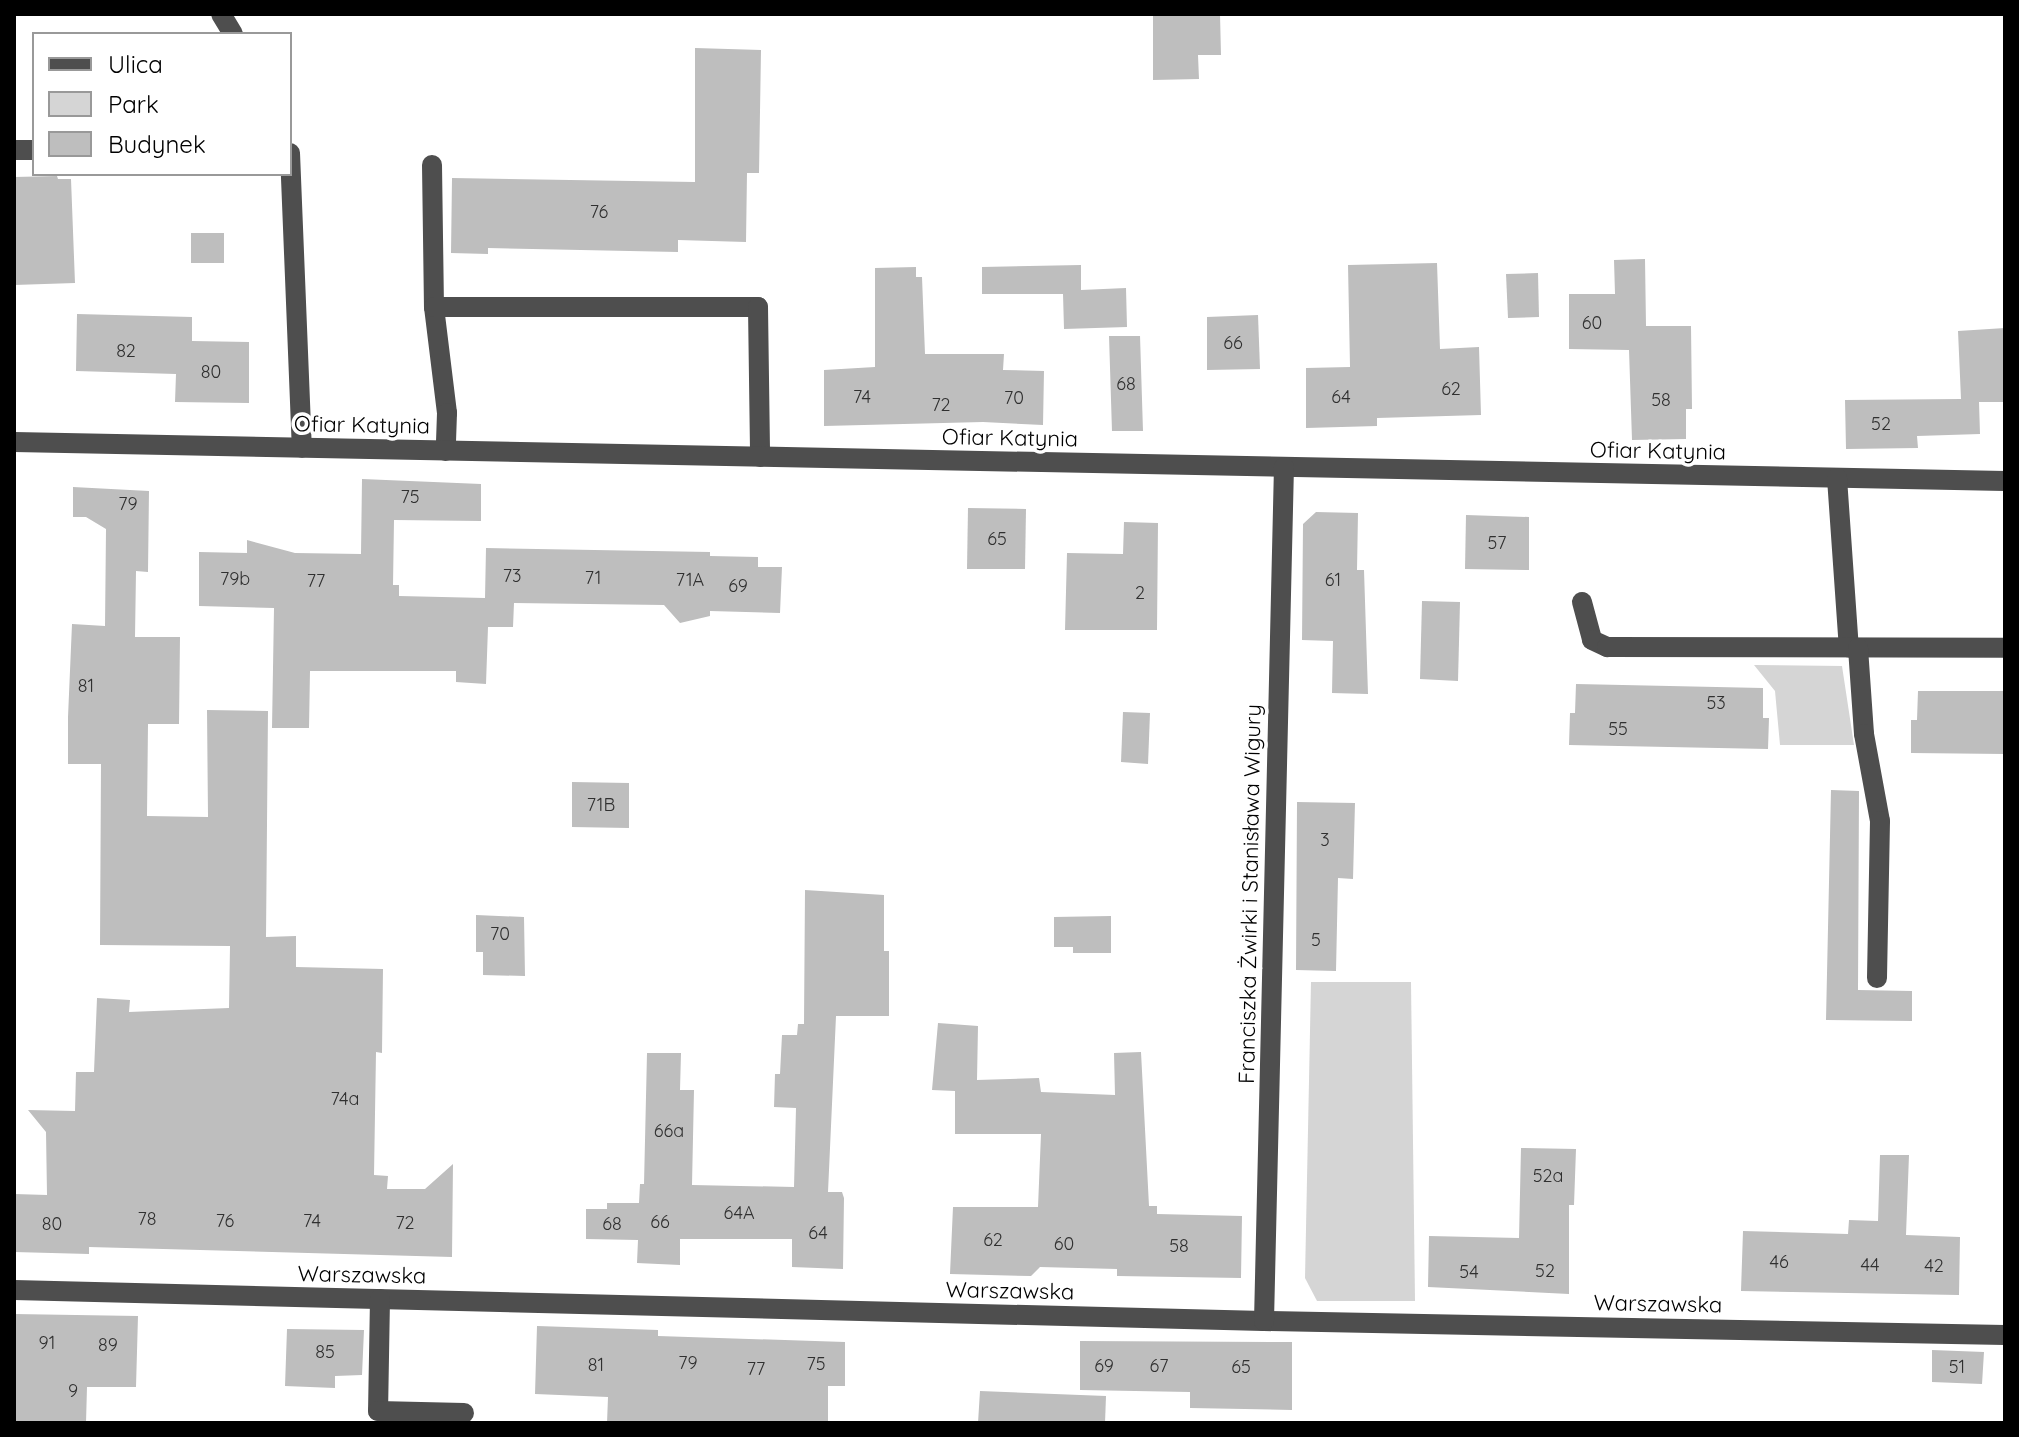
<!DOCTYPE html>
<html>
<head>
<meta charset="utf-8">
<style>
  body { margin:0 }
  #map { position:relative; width:2019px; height:1437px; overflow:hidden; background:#fff; font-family:Quicksand,sans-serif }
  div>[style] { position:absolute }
  .green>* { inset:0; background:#d5d5d5 }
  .building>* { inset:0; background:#bebebe }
  .minor>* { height:20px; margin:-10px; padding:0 10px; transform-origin:10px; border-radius:10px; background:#4e4e4e }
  span { translate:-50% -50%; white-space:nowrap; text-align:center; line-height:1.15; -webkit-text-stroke:7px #fff; paint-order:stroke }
  .number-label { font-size:18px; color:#303030 }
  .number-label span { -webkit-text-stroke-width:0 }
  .street-label { font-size:22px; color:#000 }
  .frame { position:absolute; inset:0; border:16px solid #000; pointer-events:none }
  .legend { position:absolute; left:32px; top:32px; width:260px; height:144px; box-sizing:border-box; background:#fff; border:2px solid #999; margin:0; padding:10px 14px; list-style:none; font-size:24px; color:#000 }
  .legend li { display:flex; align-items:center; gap:16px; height:40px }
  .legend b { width:40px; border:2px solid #999 }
</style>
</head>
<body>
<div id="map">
  <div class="green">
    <div style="clip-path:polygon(1754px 665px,1842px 666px,1854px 745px,1780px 745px,1775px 691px)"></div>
    <div style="clip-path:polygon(1311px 982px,1411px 982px,1415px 1301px,1317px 1301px,1305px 1278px)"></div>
  </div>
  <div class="building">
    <div style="clip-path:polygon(1153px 14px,1220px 14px,1221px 55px,1198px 55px,1199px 79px,1153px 80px)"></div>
    <div style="clip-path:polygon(695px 48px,761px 50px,759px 173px,747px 173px,746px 242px,678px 240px,678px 252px,488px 248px,488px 254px,451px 253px,452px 178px,695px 182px)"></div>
    <div style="clip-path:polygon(57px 176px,58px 179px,71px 179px,75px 283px,14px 285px,14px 177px)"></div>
    <div style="clip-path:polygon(191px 233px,224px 233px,224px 263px,191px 263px)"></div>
    <div style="clip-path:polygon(1645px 259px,1646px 326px,1691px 326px,1692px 409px,1686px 409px,1686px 439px,1632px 440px,1629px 350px,1569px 349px,1569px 294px,1615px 294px,1614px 260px)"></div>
    <div style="clip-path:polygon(1437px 263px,1440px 349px,1479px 347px,1481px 415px,1377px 418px,1377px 426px,1306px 428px,1306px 368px,1350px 367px,1348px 265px)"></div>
    <div style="clip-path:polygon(1081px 265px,1081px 290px,1126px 288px,1127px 327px,1064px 329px,1063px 294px,982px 294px,982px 267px)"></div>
    <div style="clip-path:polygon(916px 267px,916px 277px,922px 277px,925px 354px,1004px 354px,1003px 370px,1044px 371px,1043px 425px,983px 422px,824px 426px,824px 370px,875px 367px,875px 268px)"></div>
    <div style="clip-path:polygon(1538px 273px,1539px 317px,1508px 318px,1506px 274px)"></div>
    <div style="clip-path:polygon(77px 314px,192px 317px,192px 341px,249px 342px,249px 403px,175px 402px,176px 374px,76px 371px)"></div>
    <div style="clip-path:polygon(1258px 315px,1260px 369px,1207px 370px,1207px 317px)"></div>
    <div style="clip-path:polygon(2005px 328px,2005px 402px,1979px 402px,1980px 434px,1917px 436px,1918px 448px,1846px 449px,1845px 400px,1961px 399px,1958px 331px)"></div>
    <div style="clip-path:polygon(1109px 336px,1140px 336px,1143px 431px,1112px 431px)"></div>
    <div style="clip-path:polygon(362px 479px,481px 484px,481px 521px,394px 520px,393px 585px,399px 585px,399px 596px,485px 598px,486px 548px,710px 552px,710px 556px,758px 557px,758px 567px,782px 567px,780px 613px,710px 611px,710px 616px,680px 623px,664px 605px,514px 603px,513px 627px,488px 627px,486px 684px,456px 682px,456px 671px,310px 671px,309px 728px,272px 728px,274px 608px,199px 606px,199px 552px,247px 553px,247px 540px,295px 553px,361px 554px)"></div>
    <div style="clip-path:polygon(73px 487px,149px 491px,148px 572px,136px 571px,135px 637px,180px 637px,179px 724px,148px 724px,147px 816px,208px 817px,207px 710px,268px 711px,266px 937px,296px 936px,296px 967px,383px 969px,382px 1053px,376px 1052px,374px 1175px,388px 1176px,387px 1189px,425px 1189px,453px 1164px,452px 1257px,89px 1247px,89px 1254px,14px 1252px,14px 1194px,47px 1195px,46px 1132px,28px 1110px,75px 1111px,76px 1072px,94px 1072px,97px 998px,130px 1000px,129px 1012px,229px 1008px,230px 946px,100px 945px,101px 764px,68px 764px,68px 717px,72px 624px,105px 626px,106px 529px,86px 517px,73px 517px)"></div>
    <div style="clip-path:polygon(968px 508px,1026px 509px,1025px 569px,967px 569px)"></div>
    <div style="clip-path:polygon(1316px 512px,1358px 513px,1357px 570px,1364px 570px,1368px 694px,1332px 693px,1333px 641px,1302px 640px,1303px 524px)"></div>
    <div style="clip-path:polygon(1466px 515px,1529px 517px,1529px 570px,1465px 569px)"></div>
    <div style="clip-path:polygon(1124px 522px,1158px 523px,1157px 630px,1065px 630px,1067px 553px,1123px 554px)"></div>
    <div style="clip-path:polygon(1422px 601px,1460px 602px,1458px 681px,1420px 679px)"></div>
    <div style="clip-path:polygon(1576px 684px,1763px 688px,1763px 718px,1769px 718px,1768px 749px,1569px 745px,1570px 713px,1575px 713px)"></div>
    <div style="clip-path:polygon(1918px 691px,2005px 691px,2005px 754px,1911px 753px,1911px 720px,1917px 720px)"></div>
    <div style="clip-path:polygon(1123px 712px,1150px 713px,1148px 764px,1121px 762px)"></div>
    <div style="clip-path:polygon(572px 782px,629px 783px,629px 828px,572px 827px)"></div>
    <div style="clip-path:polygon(1831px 790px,1859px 791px,1858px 990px,1912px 991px,1912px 1021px,1826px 1020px)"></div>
    <div style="clip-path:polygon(1297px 802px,1355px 803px,1353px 879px,1338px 878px,1336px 971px,1296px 970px)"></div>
    <div style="clip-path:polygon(805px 890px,884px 895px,884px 951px,889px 951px,889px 1016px,836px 1016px,828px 1192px,842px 1192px,844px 1198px,843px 1269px,792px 1267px,792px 1239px,680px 1239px,680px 1265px,637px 1263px,638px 1240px,586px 1239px,586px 1209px,607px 1209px,607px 1203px,639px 1203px,640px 1184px,644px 1184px,647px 1053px,681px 1053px,680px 1090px,694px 1090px,692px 1185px,794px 1187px,796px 1108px,774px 1107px,775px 1074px,780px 1074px,782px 1035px,797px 1035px,798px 1024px,804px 1024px)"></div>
    <div style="clip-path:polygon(476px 915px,524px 917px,525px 976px,483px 975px,483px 952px,476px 952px)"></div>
    <div style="clip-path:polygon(1111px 916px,1111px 953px,1073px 953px,1073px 947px,1054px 947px,1054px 917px)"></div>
    <div style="clip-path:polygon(938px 1023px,978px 1026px,977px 1080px,1039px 1078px,1041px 1092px,1115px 1095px,1114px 1053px,1141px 1052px,1149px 1206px,1157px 1206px,1157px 1214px,1242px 1216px,1241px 1278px,1117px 1276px,1117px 1269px,1040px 1267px,1031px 1276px,950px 1274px,953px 1207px,1038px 1207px,1041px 1134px,955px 1134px,955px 1091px,932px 1090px)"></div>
    <div style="clip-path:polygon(1521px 1148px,1576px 1149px,1574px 1205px,1569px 1205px,1569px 1294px,1428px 1287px,1429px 1236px,1519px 1238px)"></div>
    <div style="clip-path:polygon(1880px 1155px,1909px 1155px,1906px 1235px,1960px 1237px,1959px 1295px,1741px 1291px,1743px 1231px,1848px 1234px,1849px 1220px,1878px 1221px)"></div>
    <div style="clip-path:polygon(14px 1314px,138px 1316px,136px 1387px,87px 1387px,86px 1423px,14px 1423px)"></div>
    <div style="clip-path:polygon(537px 1326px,658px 1330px,658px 1336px,845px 1342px,845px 1386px,828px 1386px,828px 1423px,607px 1423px,608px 1397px,535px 1394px)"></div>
    <div style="clip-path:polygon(287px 1329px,364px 1330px,362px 1375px,335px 1376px,335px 1388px,285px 1386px)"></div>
    <div style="clip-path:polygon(1080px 1341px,1292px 1342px,1292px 1410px,1190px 1408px,1190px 1392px,1080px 1390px)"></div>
    <div style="clip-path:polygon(1932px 1350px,1984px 1352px,1982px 1384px,1932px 1382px)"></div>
    <div style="clip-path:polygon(980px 1391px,1106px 1396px,1105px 1423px,978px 1423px)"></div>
  </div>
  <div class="minor">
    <div style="left:221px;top:14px;width:23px;rotate:59deg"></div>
    <div style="left:14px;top:150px;width:20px"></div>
    <div style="left:290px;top:153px;width:295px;rotate:87.7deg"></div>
    <div style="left:432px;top:165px;width:142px;rotate:89.2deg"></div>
    <div style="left:434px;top:307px;width:107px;rotate:83deg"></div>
    <div style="left:447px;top:413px;width:38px;rotate:92deg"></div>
    <div style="left:434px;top:307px;width:324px"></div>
    <div style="left:758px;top:307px;width:150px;rotate:89.2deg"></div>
    <div style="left:14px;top:442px;width:1991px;rotate:1.12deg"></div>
    <div style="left:1837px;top:478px;width:170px;rotate:86deg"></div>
    <div style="left:1582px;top:602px;width:39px;rotate:75deg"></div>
    <div style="left:1592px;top:640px;width:17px;rotate:25deg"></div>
    <div style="left:1607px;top:647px;width:398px;rotate:0.1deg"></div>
    <div style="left:1858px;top:648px;width:86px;rotate:86deg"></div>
    <div style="left:1864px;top:734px;width:88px;rotate:79.6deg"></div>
    <div style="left:1880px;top:821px;width:157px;rotate:91.1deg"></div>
    <div style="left:14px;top:1290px;width:1250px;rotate:1.42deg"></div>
    <div style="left:1264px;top:1321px;width:741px;rotate:1.08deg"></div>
    <div style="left:380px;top:1299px;width:112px;rotate:91deg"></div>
    <div style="left:378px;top:1411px;width:86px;rotate:1.3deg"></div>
    <div style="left:1264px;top:1321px;width:854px;rotate:-88.66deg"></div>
  </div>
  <div class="number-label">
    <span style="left:599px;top:212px">76</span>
    <span style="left:1592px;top:323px">60</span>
    <span style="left:1233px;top:343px">66</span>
    <span style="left:126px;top:351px">82</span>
    <span style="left:211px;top:372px">80</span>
    <span style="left:1126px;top:384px">68</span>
    <span style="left:1451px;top:389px">62</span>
    <span style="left:862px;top:397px">74</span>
    <span style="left:1341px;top:397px">64</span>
    <span style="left:1014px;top:398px">70</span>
    <span style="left:1661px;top:400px">58</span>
    <span style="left:941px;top:405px">72</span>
    <span style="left:1881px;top:424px">52</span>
    <span style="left:410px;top:497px">75</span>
    <span style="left:128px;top:504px">79</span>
    <span style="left:997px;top:539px">65</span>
    <span style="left:1497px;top:543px">57</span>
    <span style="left:512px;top:576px">73</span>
    <span style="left:593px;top:578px">71</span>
    <span style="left:235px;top:579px">79b</span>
    <span style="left:690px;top:580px">71A</span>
    <span style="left:1333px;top:580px">61</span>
    <span style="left:316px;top:581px">77</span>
    <span style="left:738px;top:586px">69</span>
    <span style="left:1140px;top:593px">2</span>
    <span style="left:86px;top:686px">81</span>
    <span style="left:1716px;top:703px">53</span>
    <span style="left:1618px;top:729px">55</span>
    <span style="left:601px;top:805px">71B</span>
    <span style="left:1325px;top:840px">3</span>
    <span style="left:500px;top:934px">70</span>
    <span style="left:1316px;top:940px">5</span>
    <span style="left:345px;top:1099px">74a</span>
    <span style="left:669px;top:1131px">66a</span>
    <span style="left:1548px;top:1176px">52a</span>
    <span style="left:739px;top:1213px">64A</span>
    <span style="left:147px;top:1219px">78</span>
    <span style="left:225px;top:1221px">76</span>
    <span style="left:312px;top:1221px">74</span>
    <span style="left:660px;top:1222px">66</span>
    <span style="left:405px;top:1223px">72</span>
    <span style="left:52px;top:1224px">80</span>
    <span style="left:612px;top:1224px">68</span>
    <span style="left:818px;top:1233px">64</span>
    <span style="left:993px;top:1240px">62</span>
    <span style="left:1064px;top:1244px">60</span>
    <span style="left:1179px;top:1246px">58</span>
    <span style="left:1779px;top:1262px">46</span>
    <span style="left:1870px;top:1265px">44</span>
    <span style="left:1934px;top:1266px">42</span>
    <span style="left:1545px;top:1271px">52</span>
    <span style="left:1469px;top:1272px">54</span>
    <span style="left:47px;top:1343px">91</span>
    <span style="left:108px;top:1345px">89</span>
    <span style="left:325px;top:1352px">85</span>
    <span style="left:688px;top:1363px">79</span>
    <span style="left:816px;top:1364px">75</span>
    <span style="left:596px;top:1365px">81</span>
    <span style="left:1104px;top:1366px">69</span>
    <span style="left:1159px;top:1366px">67</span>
    <span style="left:1241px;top:1367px">65</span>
    <span style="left:1957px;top:1367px">51</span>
    <span style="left:756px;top:1369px">77</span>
    <span style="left:73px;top:1391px">9</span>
  </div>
  <div class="street-label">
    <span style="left:362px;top:425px;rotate:1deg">Ofiar Katynia</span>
    <span style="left:1010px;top:438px;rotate:1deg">Ofiar Katynia</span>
    <span style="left:1658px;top:451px;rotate:1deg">Ofiar Katynia</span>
    <span style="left:1250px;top:894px;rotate:-89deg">Franciszka Żwirki i Stanisława Wigury</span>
    <span style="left:362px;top:1275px;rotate:1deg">Warszawska</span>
    <span style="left:1010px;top:1291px;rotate:1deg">Warszawska</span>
    <span style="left:1658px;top:1304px;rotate:1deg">Warszawska</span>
  </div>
  <div class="frame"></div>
  <ul class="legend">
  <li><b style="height:10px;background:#4e4e4e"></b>Ulica</li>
  <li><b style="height:22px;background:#d5d5d5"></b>Park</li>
  <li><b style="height:22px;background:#bebebe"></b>Budynek</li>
  </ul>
</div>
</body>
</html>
